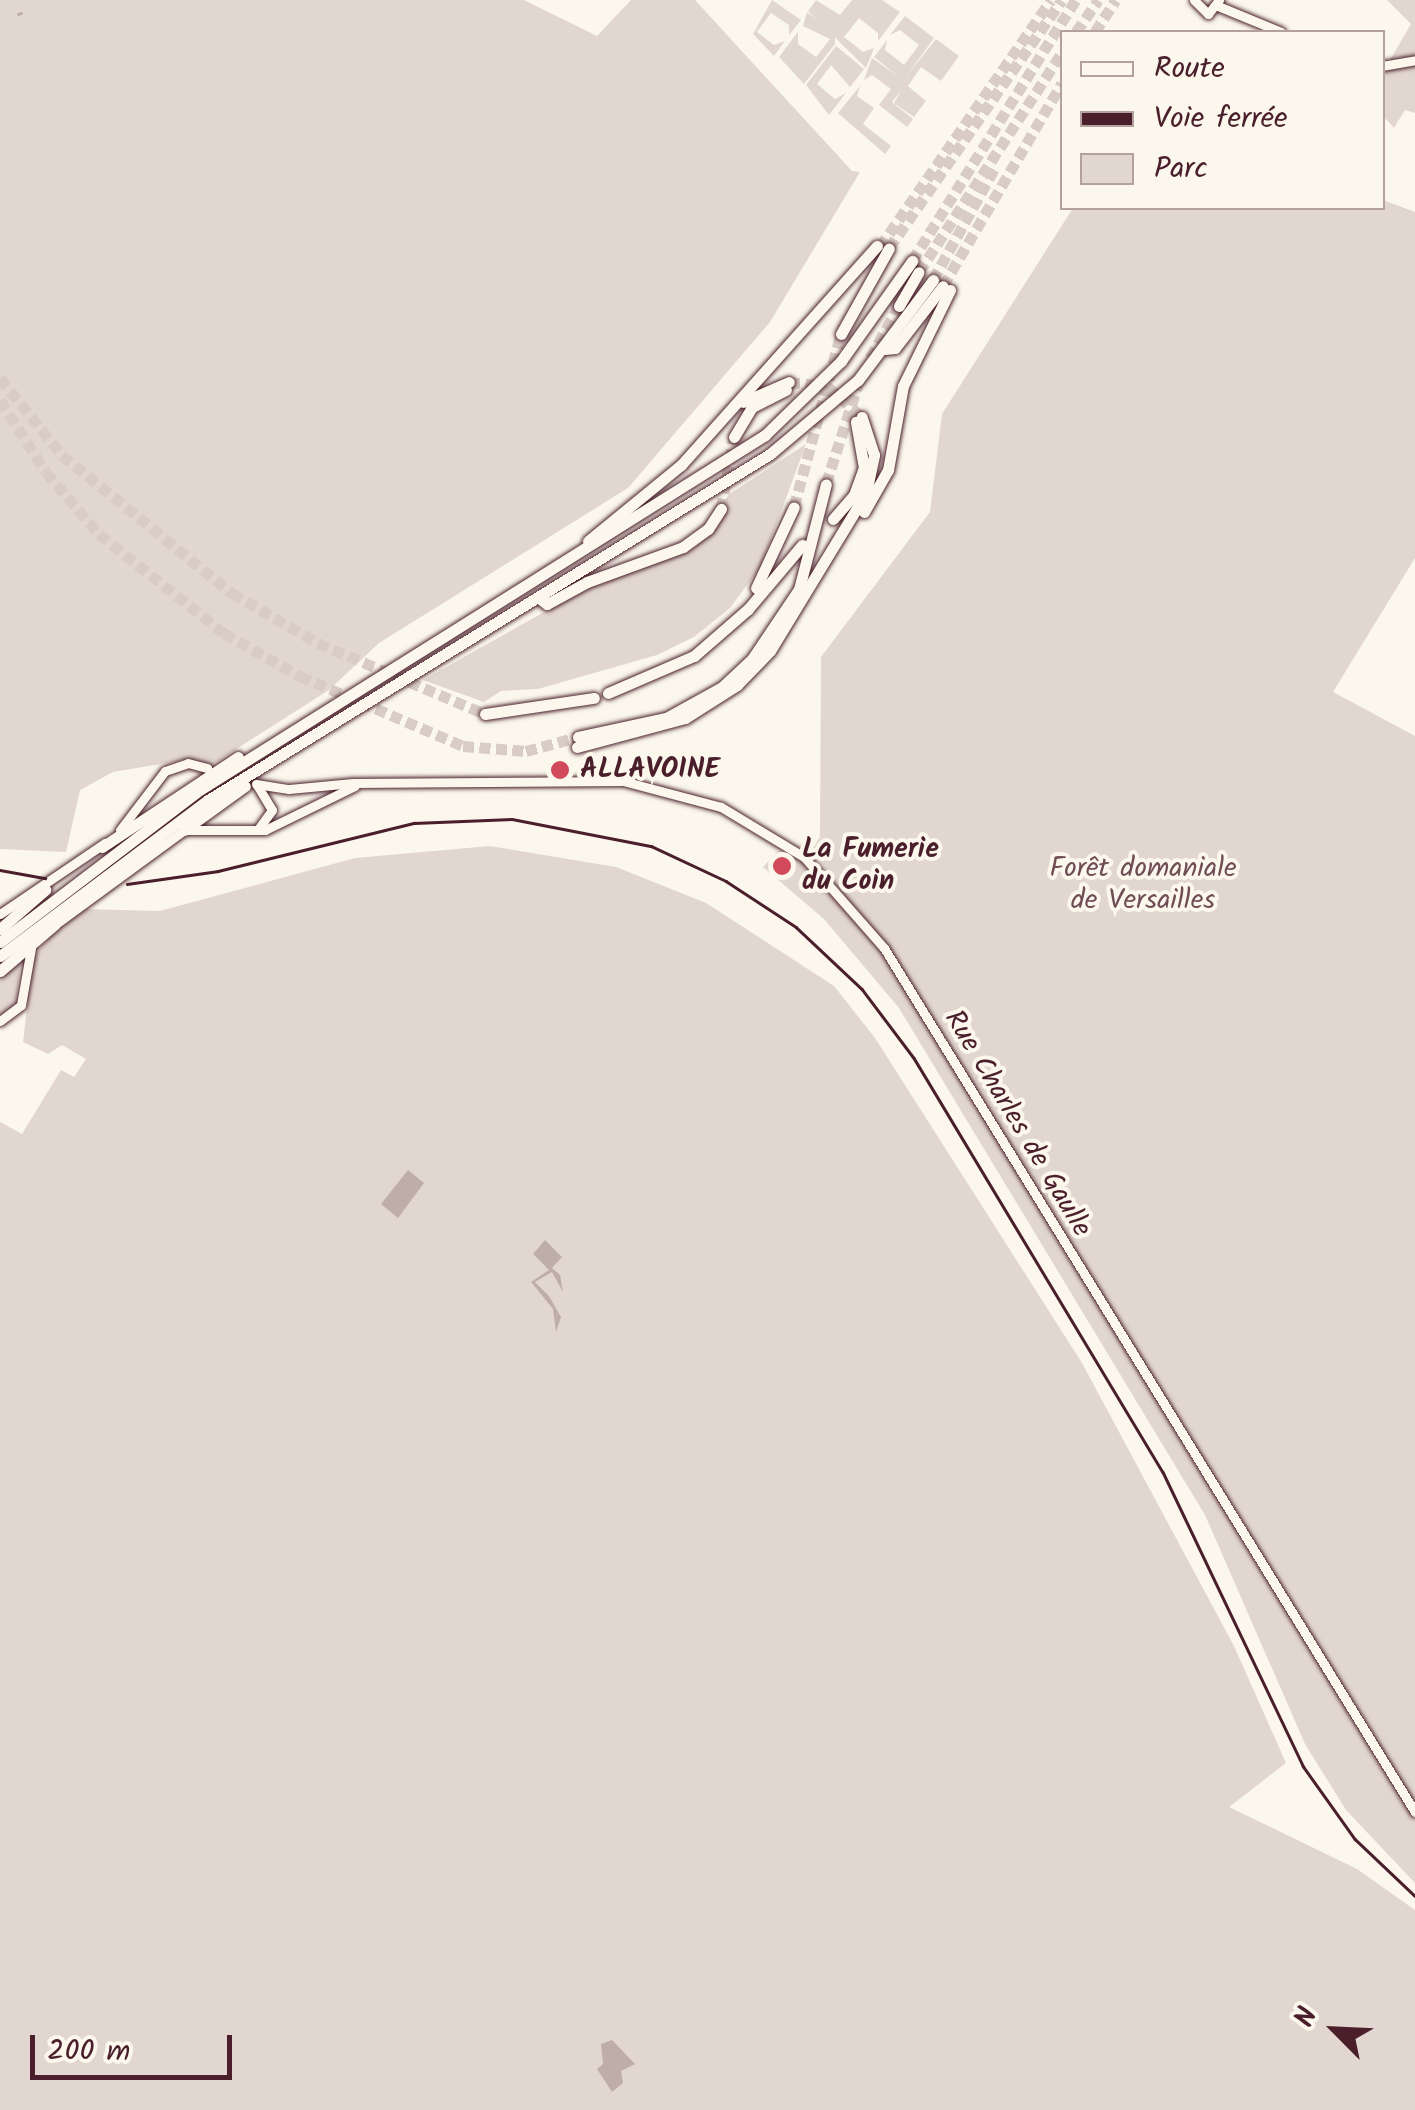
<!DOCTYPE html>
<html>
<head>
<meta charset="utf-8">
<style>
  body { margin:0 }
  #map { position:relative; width:1415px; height:2110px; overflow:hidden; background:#fbf7ec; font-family:Kalam,sans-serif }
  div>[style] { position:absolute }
  .green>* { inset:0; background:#e2d7d0 }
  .water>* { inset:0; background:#bfadaa }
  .stream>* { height:2.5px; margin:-1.25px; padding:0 1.25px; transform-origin:1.25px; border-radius:1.25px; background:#bfadaa }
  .highway-tunnel>* { height:11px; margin-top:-5.5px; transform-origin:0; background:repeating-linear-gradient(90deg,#d8ccc5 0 11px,transparent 0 16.5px) }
  .roads { filter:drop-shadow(0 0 2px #4a1f2b) drop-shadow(0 0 2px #4a1f2b) }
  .secondary>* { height:9px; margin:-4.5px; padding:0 4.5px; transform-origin:4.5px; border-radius:4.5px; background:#fbf7ec }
  .highway>* { height:11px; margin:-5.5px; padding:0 5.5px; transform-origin:5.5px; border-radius:5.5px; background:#fbf7ec }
  .rail>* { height:2.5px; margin:-1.25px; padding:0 1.25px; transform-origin:1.25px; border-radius:1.25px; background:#4a1f2b }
  .dots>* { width:28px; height:28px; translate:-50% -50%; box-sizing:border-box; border:5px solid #fbf7ec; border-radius:50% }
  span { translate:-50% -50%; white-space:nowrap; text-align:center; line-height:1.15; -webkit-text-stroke:8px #fbf7ec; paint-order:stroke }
  .poi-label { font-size:28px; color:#4a1f2b; font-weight:700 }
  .left { translate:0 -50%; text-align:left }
  .park-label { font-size:28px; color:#704d54 }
  .street-label { font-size:28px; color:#4a1f2b }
  .legend { position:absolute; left:1060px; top:30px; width:325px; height:180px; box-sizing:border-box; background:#fbf7ec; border:2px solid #b4a19f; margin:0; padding:12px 18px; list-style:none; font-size:30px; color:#4a1f2b }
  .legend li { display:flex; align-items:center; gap:20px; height:50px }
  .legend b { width:50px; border:2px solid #b4a19f }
  .north { position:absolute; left:1285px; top:1980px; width:100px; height:100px; -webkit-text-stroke:8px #fbf7ec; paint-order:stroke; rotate:294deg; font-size:28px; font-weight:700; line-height:40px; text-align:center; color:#4a1f2b }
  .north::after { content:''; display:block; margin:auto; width:35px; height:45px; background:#4a1f2b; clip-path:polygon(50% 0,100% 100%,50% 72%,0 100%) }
  .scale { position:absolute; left:30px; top:2035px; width:202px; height:45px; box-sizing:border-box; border:5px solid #4a1f2b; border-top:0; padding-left:12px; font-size:30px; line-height:35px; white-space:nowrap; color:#4a1f2b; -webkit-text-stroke:8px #fbf7ec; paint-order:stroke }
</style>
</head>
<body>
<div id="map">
  <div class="green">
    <div style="clip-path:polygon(0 0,524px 0,597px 36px,631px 0,695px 0,852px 171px,860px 172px,770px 322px,628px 488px,379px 643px,329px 690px,208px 767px,184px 760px,113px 772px,80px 790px,66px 852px,0 849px)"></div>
    <div style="clip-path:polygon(772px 0,801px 20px,789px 35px,789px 25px,771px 13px,757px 32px,774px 45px,785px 41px,774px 56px,753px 34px)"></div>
    <div style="clip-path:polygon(816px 0,840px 15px,852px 0,882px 0,900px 12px,878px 41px,878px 33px,859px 18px,844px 37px,863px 52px,874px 48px,866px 68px,808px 11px)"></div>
    <div style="clip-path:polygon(1387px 0,1415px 0,1415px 113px,1405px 110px,1394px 128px,1383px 116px,1383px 72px,1411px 24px)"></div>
    <div style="clip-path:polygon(807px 12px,835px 34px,835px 44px,804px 84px,779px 57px,798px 32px,798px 44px,816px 57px,830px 39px,803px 26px)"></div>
    <div style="clip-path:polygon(905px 16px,934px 38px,905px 78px,936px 39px,959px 56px,941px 81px,921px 67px,908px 86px,926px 101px,914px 117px,894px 103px,901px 91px,892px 102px,913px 119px,907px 127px,879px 105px,891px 89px,872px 75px,864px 80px,872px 58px,899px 77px,874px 57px,887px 40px,885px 50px,904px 65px,919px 45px,900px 30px,890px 35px)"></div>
    <div style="clip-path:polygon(836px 46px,864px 69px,850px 87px,831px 65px,817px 84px,835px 99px,846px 93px,829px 115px,806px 85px)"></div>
    <div style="clip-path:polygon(860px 86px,857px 96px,874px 108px,863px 124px,891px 146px,885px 154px,838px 113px)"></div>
    <div style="clip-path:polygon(1383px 200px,1415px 212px,1415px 558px,1333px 692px,1415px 736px,1415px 1883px,1346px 1810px,1305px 1744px,1205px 1515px,899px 1008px,824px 919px,763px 867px,778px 851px,811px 851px,820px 837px,821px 657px,930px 512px,942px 414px,1073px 208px,1382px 208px)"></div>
    <div style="clip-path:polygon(806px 444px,761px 566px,730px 608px,694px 637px,657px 655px,538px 689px,501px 691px,484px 702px,423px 680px,587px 588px,691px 548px,715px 529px,728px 495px)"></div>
    <div style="clip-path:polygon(490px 846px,616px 867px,706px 903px,834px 986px,875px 1038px,1082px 1363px,1234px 1646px,1286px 1763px,1229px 1807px,1357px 1869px,1415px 1910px,1415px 2110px,0 2110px,0 1122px,22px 1134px,61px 1070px,74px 1077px,86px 1059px,62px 1045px,48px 1054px,23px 1042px,33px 958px,59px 925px,83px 909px,160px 911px,355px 858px)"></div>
    <div style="clip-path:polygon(21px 954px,16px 1004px,0 1016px,0 976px)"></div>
  </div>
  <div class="water">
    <div style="clip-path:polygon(408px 1170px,424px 1183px,398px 1218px,381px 1204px)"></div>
    <div style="clip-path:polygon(545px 1240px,562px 1257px,552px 1268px,560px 1275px,563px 1292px,552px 1272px,535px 1282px,549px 1296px,561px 1317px,556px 1332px,553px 1309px,531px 1282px,549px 1270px,533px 1254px)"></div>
    <div style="clip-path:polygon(612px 2040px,635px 2064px,621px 2071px,623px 2083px,612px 2092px,597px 2069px,603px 2064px,601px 2044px)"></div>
  </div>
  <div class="stream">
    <div style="left:18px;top:14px;width:3px;rotate:-18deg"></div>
  </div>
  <div class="highway-tunnel">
    <div style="left:1076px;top:32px;width:39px;rotate:-55deg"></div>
    <div style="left:1095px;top:32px;width:38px;rotate:-57deg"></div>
    <div style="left:880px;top:247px;width:300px;rotate:-55.3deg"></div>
    <div style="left:889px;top:248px;width:302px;rotate:-55.1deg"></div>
    <div style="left:912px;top:261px;width:308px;rotate:-57.9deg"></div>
    <div style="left:919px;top:272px;width:262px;rotate:-56.9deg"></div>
    <div style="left:933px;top:280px;width:130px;rotate:-61.1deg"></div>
    <div style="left:943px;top:286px;width:235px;rotate:-59.6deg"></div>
    <div style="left:870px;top:358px;width:60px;rotate:-60.9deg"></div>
    <div style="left:0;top:378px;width:99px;rotate:51.2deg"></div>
    <div style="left:62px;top:455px;width:219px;rotate:39.1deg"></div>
    <div style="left:232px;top:593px;width:99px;rotate:30.2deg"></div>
    <div style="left:318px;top:643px;width:181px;rotate:23deg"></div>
    <div style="left:789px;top:382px;width:38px;rotate:6deg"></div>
    <div style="left:827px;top:386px;width:47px;rotate:41.5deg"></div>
    <div style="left:0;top:400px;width:85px;rotate:57.4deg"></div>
    <div style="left:46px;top:472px;width:82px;rotate:49.5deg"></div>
    <div style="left:99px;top:534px;width:159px;rotate:38.4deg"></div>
    <div style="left:224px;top:633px;width:87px;rotate:29.5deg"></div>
    <div style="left:300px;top:676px;width:177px;rotate:23.2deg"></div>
    <div style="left:463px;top:746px;width:63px;rotate:4.5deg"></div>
    <div style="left:526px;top:751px;width:54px;rotate:-15.1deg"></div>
    <div style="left:826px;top:484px;width:110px;rotate:-72.1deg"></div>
    <div style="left:794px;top:507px;width:179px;rotate:-74.8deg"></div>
    <div style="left:721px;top:509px;width:73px;rotate:-79.8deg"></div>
  </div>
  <div class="roads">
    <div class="secondary">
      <div style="left:1194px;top:0;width:20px;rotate:45deg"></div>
      <div style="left:1208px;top:14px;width:18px;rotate:-52deg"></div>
      <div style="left:1218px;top:6px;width:68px;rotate:22.4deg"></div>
      <div style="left:1382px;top:66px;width:34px;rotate:-10deg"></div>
      <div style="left:256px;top:784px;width:33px;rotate:9deg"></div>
      <div style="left:289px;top:789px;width:64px;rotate:-5.4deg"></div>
      <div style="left:353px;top:783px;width:270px;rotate:-0.4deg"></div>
      <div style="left:623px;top:781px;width:101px;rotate:14.9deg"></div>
      <div style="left:721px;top:807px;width:97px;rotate:31.1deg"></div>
      <div style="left:804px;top:857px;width:121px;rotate:48.7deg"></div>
      <div style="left:884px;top:948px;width:1014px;rotate:58.43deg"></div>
      <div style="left:257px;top:785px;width:29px;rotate:59deg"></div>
      <div style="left:272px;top:810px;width:24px;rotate:126deg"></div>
      <div style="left:120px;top:830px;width:74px;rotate:-52.7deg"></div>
      <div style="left:165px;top:771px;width:24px;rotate:-19deg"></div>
      <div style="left:188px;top:763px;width:20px;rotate:15deg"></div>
      <div style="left:0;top:914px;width:127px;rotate:-34.1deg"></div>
      <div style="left:53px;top:926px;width:162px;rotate:-36.2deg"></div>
      <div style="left:184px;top:830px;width:81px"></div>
      <div style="left:265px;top:830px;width:100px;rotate:-26.1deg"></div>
      <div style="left:0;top:1021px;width:26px;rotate:-37deg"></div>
      <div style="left:21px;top:1005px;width:58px;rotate:-80deg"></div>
    </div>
    <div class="highway">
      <div style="left:899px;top:306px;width:39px;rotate:-60deg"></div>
      <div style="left:841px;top:334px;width:98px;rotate:-60.8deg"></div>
      <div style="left:885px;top:349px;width:10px;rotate:-6deg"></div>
      <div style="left:895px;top:348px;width:78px;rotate:-52.3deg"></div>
      <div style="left:743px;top:402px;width:50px;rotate:-23.5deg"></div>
      <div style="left:734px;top:437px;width:35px;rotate:-59deg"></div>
      <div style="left:752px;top:407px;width:38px;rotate:-27deg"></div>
      <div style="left:864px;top:512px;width:48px;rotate:-60.3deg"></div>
      <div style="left:888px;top:470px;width:85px;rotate:-79.9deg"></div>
      <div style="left:903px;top:386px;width:107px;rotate:-63.9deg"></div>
      <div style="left:833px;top:519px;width:32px;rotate:-49deg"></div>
      <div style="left:854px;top:495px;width:29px;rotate:-70deg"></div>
      <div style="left:864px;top:468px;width:47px;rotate:-99.9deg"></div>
      <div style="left:588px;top:541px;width:120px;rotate:-39.3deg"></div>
      <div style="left:681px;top:465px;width:294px;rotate:-48.2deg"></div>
      <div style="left:756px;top:588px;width:89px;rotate:-64.9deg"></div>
      <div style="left:539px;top:598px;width:10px;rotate:37deg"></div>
      <div style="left:547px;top:604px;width:46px;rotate:-28.8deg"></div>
      <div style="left:587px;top:582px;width:102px;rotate:-20deg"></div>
      <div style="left:683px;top:547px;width:31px;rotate:-36deg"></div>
      <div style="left:708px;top:529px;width:24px;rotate:-57deg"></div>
      <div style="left:608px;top:693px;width:94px;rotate:-23.3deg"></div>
      <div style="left:694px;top:656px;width:72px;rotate:-41deg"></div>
      <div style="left:748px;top:609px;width:84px;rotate:-49.8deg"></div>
      <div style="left:485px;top:714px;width:110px;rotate:-8.4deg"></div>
      <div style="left:578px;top:737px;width:90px;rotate:-12.2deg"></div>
      <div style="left:666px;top:718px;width:64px;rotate:-29deg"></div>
      <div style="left:722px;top:687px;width:41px;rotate:-43deg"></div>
      <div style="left:752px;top:659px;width:84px;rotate:-56.1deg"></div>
      <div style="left:799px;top:589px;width:108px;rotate:-75.6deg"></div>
      <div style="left:577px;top:747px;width:112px;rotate:-15deg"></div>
      <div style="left:685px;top:718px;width:62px;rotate:-32.4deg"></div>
      <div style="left:737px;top:685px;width:47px;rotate:-45.9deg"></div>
      <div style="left:770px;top:651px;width:185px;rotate:-58.7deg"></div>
      <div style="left:866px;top:493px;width:39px;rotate:-78deg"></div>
      <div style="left:874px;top:455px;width:40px;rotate:-108deg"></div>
      <div style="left:184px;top:830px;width:75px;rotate:-35.8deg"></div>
      <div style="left:102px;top:847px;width:163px;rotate:-33.5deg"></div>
      <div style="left:0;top:929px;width:60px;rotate:-40.9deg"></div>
      <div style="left:0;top:942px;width:253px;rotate:-37.3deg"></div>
      <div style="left:201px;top:789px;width:666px;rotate:-32.11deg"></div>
      <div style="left:765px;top:435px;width:106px;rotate:-44.2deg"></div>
      <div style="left:841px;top:361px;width:123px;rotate:-54.6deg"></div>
      <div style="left:0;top:956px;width:260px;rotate:-36.9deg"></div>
      <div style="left:208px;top:800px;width:660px;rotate:-31.62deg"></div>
      <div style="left:770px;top:454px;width:115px;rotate:-40.1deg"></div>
      <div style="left:858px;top:380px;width:125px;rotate:-53.1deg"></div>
      <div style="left:0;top:971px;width:72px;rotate:-40.5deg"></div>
    </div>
  </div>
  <div class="rail">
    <div style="left:0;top:870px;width:46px;rotate:10.1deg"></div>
    <div style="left:127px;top:884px;width:92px;rotate:-8.1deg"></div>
    <div style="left:218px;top:871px;width:202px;rotate:-13.8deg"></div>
    <div style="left:414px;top:823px;width:98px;rotate:-2.3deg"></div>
    <div style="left:512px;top:819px;width:142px;rotate:11deg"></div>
    <div style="left:651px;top:846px;width:83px;rotate:25deg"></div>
    <div style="left:726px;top:881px;width:84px;rotate:33.3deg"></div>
    <div style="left:796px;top:927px;width:91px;rotate:43.2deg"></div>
    <div style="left:862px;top:989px;width:86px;rotate:53deg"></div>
    <div style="left:914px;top:1058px;width:483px;rotate:59deg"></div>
    <div style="left:1163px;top:1472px;width:326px;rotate:64.5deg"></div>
    <div style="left:1303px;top:1766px;width:90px;rotate:54.5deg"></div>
    <div style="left:1355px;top:1839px;width:83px;rotate:43.5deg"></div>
  </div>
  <div class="dots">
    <div style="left:560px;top:770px;background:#d1495b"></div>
    <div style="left:782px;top:866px;background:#d1495b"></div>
  </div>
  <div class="poi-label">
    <span class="left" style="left:580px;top:770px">ALLAVOINE</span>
    <span class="left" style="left:802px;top:866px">La Fumerie<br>du Coin</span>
  </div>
  <div class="park-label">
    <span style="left:1143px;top:885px">Forêt domaniale<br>de Versailles</span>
  </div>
  <div class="street-label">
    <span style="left:1017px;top:1124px;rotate:59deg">Rue Charles de Gaulle</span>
  </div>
  <ul class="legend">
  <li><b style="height:12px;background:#fbf7ec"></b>Route</li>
  <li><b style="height:12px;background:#4a1f2b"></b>Voie ferrée</li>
  <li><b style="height:28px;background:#e2d7d0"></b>Parc</li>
  </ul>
  <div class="north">N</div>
  <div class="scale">200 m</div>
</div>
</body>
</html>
